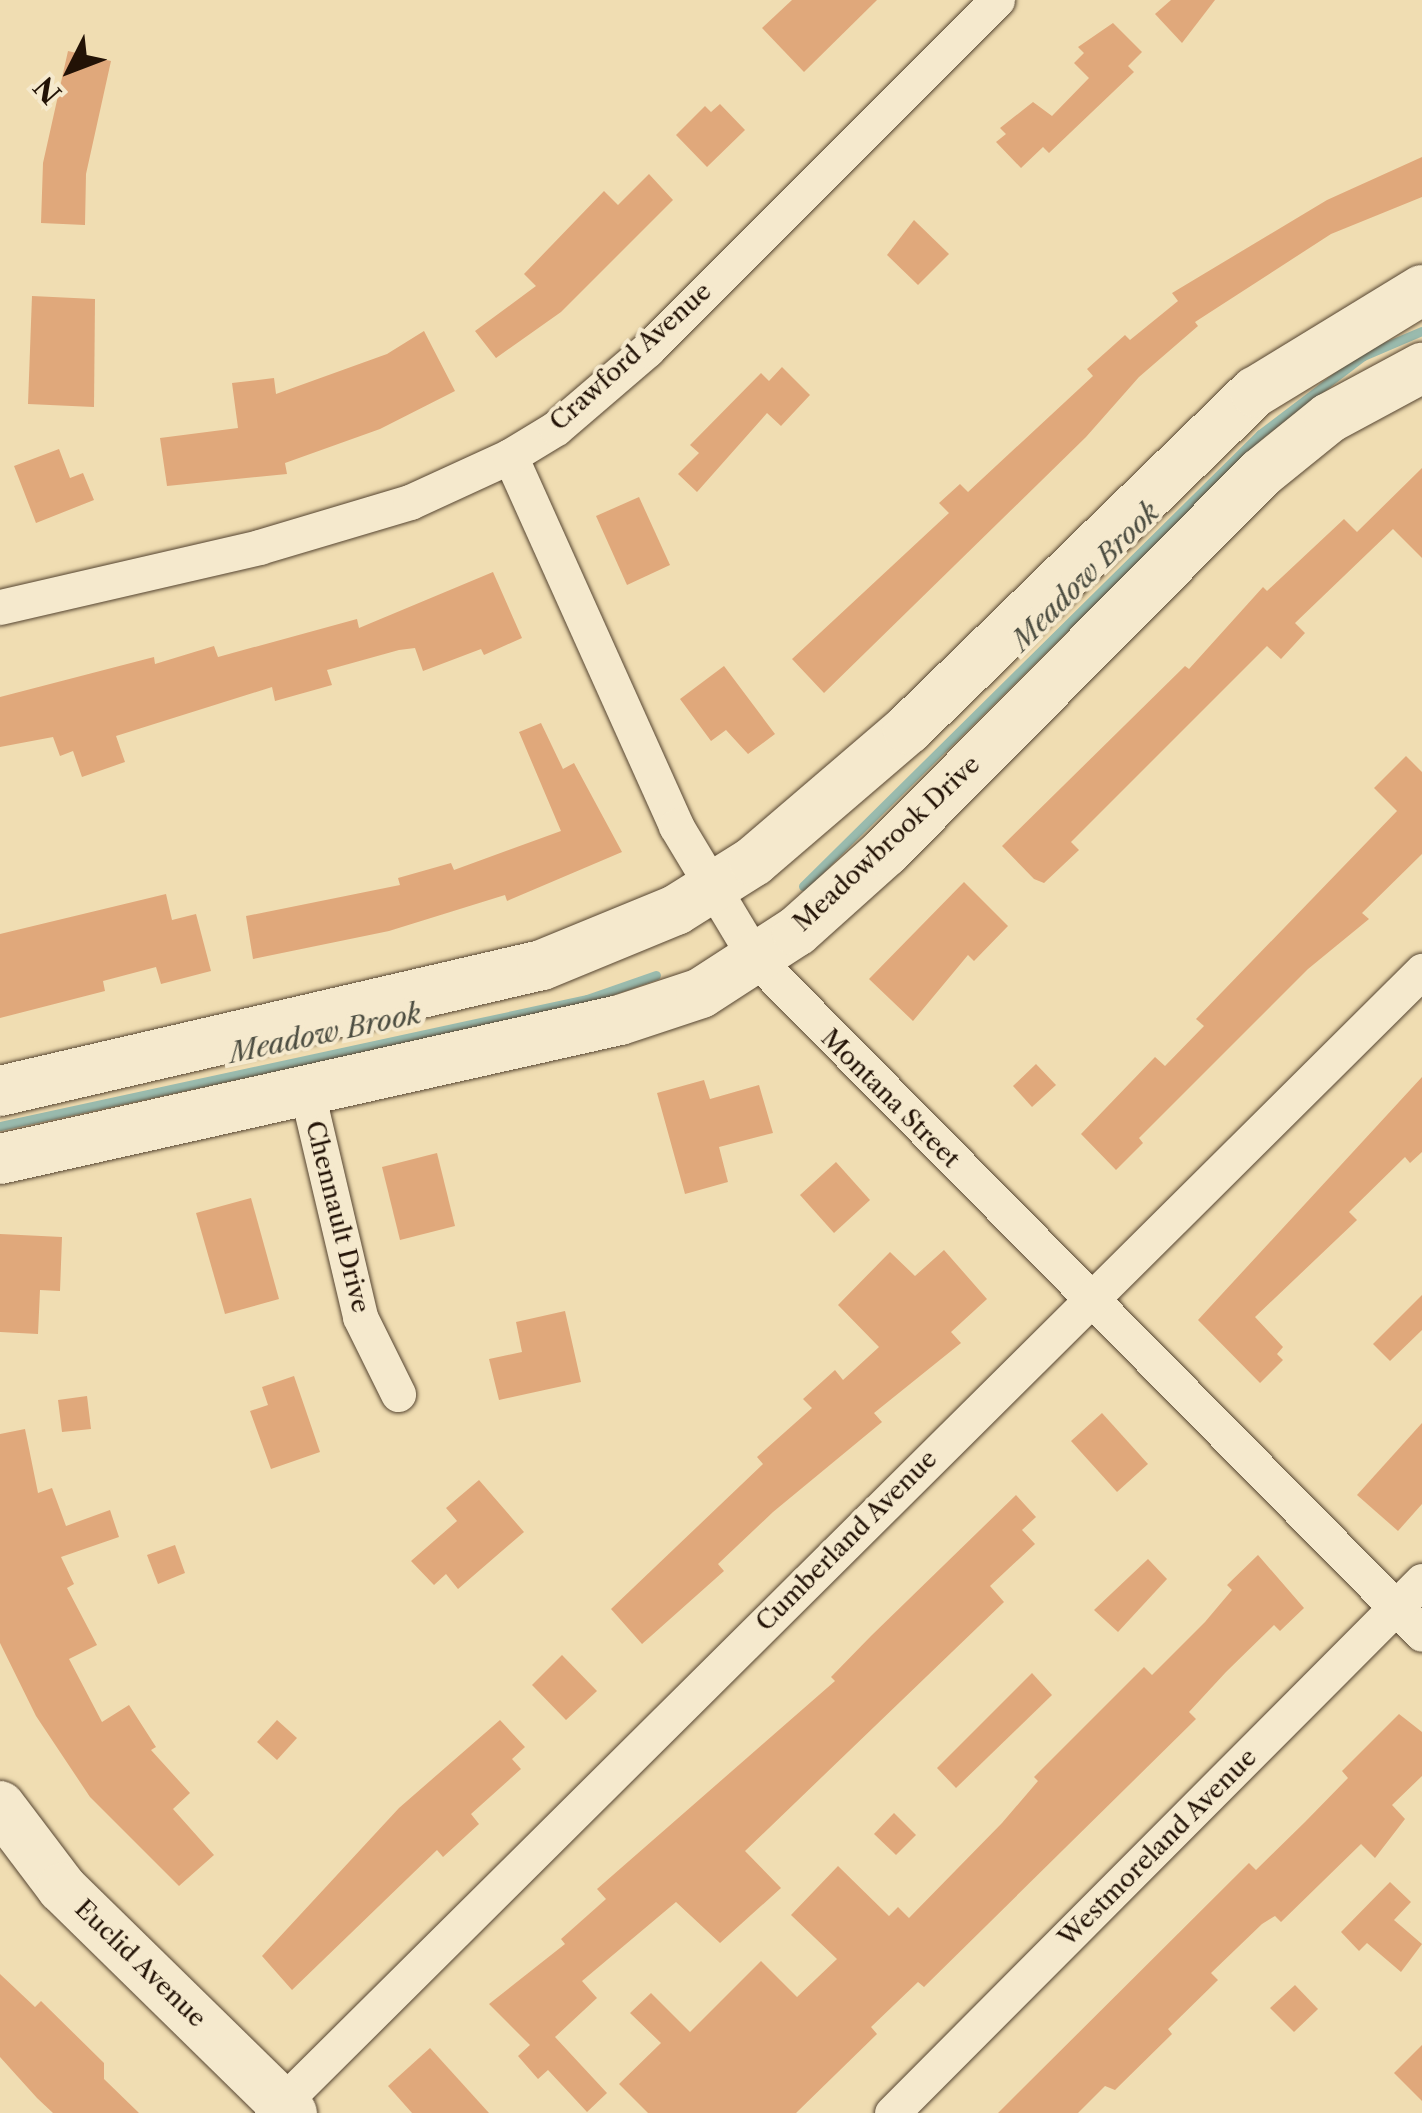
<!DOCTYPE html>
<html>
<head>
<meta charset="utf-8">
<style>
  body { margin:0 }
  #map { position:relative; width:1422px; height:2113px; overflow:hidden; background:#f0ddb2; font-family:"Libre Caslon Text",serif }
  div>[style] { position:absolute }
  .stream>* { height:9px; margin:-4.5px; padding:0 4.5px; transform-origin:4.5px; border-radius:4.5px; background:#9abbae }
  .building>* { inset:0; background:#e0a87b }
  .roads { filter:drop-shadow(0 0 2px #564531) drop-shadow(0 0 2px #564531) }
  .street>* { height:35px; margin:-17.5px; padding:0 17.5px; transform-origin:17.5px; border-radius:17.5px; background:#f5e9cd }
  .secondary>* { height:50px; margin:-25px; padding:0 25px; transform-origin:25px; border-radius:25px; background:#f5e9cd }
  span { translate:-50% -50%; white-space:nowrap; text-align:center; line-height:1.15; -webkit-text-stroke:8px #f5e9cd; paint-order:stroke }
  .street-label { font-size:25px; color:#221206 }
  .water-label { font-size:28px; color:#4c4d41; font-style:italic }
  .north { position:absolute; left:20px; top:20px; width:100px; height:100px; -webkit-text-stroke:8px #f5e9cd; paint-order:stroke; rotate:228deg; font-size:28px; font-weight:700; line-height:40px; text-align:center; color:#221206 }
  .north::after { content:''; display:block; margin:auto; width:35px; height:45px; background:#221206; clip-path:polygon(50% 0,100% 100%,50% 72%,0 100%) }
</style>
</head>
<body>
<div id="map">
  <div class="stream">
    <div style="left:803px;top:886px;width:643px;rotate:-44.68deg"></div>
    <div style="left:1260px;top:434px;width:129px;rotate:-37.1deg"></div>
    <div style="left:1363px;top:356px;width:64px;rotate:-23deg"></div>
    <div style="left:0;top:1126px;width:601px;rotate:-12.21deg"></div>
    <div style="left:587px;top:999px;width:73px;rotate:-19.2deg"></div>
  </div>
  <div class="building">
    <div style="clip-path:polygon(792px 0,877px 0,804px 72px,762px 28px)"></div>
    <div style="clip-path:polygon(1171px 0,1215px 0,1182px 43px,1155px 14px)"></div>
    <div style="clip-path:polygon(1113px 23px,1142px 52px,1128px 66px,1134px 72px,1049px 153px,1043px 147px,1021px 168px,996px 142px,1006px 134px,1000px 128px,1033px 102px,1052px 116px,1089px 78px,1074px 63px,1084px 53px,1078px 47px)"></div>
    <div style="clip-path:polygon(68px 51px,111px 61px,86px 174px,85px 225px,41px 223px,43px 163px)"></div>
    <div style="clip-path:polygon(720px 104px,745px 130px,707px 167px,676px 135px,705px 106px,711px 112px)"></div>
    <div style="clip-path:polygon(1422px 157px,1422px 197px,1331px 234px,1195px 322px,1198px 326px,1139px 377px,1086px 437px,824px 693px,792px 659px,949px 513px,939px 503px,960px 484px,968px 492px,1093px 376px,1087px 369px,1125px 335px,1130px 340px,1178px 301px,1172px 293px,1327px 200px)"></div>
    <div style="clip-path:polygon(649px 174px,673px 200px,561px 312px,496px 358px,475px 331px,536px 286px,524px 274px,604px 191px,618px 205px)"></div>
    <div style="clip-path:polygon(914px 220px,949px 254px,918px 285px,887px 255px)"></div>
    <div style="clip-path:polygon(32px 296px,95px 299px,94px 407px,28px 404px)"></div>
    <div style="clip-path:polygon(424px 331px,455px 391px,380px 429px,285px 463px,287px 474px,167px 486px,160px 438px,238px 428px,232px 383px,274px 378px,276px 394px,387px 354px)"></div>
    <div style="clip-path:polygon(782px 367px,810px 395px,781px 426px,767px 413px,697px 492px,678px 474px,699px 453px,690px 445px,761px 373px,769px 381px)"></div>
    <div style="clip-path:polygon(59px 449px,70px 478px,83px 473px,94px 500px,36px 523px,14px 466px)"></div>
    <div style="clip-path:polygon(1422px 468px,1422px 558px,1393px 529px,1295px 623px,1305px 633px,1281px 659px,1267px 646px,1071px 842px,1079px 850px,1044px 883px,1034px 879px,1002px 846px,1185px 666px,1189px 669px,1263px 587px,1267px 591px,1344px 519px,1357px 532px)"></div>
    <div style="clip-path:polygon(639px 497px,670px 565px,627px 585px,596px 516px)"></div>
    <div style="clip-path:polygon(493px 572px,522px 638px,484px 655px,481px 649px,423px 671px,415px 648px,399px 650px,327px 670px,332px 685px,275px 701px,272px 687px,116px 736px,125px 762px,82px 777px,73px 751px,60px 756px,53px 737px,0 747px,0 697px,154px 657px,155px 664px,214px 646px,218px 657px,357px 619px,359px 628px)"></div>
    <div style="clip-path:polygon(724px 666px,775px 734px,748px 754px,726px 730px,711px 741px,680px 699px)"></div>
    <div style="clip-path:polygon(541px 723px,563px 769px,574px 763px,622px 852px,507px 901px,505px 895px,389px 931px,253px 959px,246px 916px,400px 885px,398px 878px,451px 863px,454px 870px,561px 831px,519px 732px)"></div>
    <div style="clip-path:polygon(1406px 756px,1422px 772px,1422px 854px,1362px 913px,1369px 919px,1308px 969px,1139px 1138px,1143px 1143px,1116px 1170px,1081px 1134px,1155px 1057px,1165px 1066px,1204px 1026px,1196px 1019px,1397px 811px,1374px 788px)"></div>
    <div style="clip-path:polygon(964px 882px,1008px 926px,974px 961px,968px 955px,913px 1021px,869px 979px)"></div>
    <div style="clip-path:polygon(166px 894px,172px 920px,196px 914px,211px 971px,161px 984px,156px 967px,103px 981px,105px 991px,0 1018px,0 934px)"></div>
    <div style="clip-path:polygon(1036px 1064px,1056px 1085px,1032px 1107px,1013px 1086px)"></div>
    <div style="clip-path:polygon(1422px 1077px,1422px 1152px,1410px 1163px,1405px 1157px,1349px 1212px,1357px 1220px,1255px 1317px,1283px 1347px,1277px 1354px,1283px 1360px,1260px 1383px,1198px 1320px)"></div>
    <div style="clip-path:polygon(704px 1080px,710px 1099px,759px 1085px,773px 1133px,719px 1147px,728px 1182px,685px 1194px,657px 1093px)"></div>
    <div style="clip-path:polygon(437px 1153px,455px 1226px,400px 1240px,382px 1167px)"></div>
    <div style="clip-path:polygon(836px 1162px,870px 1200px,834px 1233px,800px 1195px)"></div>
    <div style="clip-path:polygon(251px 1198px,279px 1299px,225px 1314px,196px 1213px)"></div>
    <div style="clip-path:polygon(0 1234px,62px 1237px,60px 1291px,40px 1290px,38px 1334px,0 1332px)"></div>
    <div style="clip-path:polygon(944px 1250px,987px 1299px,951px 1332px,961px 1343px,874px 1413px,882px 1422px,773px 1512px,718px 1564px,724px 1571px,642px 1644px,611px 1609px,763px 1464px,757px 1457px,812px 1408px,803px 1399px,835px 1370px,843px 1380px,879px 1347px,838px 1305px,890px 1252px,915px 1276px)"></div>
    <div style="clip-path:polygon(1422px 1295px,1422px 1330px,1390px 1361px,1373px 1344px)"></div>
    <div style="clip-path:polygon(565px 1311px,581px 1382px,499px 1400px,489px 1359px,522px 1352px,516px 1322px)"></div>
    <div style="clip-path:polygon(294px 1376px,320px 1452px,271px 1469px,250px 1411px,268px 1405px,262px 1387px)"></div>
    <div style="clip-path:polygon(87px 1396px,91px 1429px,62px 1432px,58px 1400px)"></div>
    <div style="clip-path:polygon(1102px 1413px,1148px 1464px,1117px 1492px,1071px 1441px)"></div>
    <div style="clip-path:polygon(1422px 1423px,1422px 1504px,1398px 1531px,1357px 1495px)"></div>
    <div style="clip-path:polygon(25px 1429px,38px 1493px,52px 1488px,66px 1526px,110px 1510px,119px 1537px,61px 1557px,74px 1584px,67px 1588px,97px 1645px,69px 1659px,102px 1722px,129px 1705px,156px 1747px,151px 1750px,190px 1793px,173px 1809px,214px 1855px,179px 1886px,90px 1797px,36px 1716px,0 1643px,0 1434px)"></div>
    <div style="clip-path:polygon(479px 1480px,524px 1532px,458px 1589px,446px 1574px,434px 1585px,411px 1561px,457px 1521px,446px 1508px)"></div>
    <div style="clip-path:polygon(1016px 1495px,1036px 1517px,1022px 1530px,1035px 1544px,990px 1586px,1004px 1602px,745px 1851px,781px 1888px,720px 1943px,676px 1902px,582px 1981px,597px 1998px,555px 2037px,607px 2093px,587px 2112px,548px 2070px,538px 2079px,518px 2056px,530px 2045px,489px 2004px,565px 1944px,561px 1939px,606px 1899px,597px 1889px,835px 1681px,831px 1677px,871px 1636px)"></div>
    <div style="clip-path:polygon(175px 1545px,185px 1573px,158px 1584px,147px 1555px)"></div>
    <div style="clip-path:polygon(1258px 1555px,1304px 1608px,1280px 1631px,1274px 1625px,1226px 1672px,1189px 1712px,1196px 1719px,924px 1987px,918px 1982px,871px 2027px,877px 2034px,796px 2113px,648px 2113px,619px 2084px,661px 2043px,630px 2013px,651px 1993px,690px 2032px,761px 1961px,797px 1997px,837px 1959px,791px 1915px,838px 1866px,889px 1916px,898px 1907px,909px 1918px,1002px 1823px,1038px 1781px,1034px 1777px,1144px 1667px,1152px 1675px,1205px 1622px,1232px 1590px,1227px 1585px)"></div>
    <div style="clip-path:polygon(1148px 1559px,1167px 1579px,1118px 1632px,1094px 1610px)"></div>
    <div style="clip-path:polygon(562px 1655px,597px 1691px,566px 1720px,532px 1685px)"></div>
    <div style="clip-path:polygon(1032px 1673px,1052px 1695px,956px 1788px,937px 1768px)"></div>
    <div style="clip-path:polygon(1399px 1714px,1422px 1732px,1422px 1776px,1392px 1805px,1405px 1819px,1375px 1858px,1361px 1844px,1281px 1922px,1275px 1916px,1262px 1924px,1211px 1973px,1218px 1980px,1168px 2029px,1172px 2034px,1115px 2090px,1105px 2086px,1078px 2113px,998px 2113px,1249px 1863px,1256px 1870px,1305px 1822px,1348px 1778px,1342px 1771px)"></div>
    <div style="clip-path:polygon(277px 1720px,297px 1738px,277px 1760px,257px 1742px)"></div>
    <div style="clip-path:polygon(500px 1720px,525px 1747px,512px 1759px,521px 1769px,471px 1814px,479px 1824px,443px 1857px,437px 1850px,292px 1990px,262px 1956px,399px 1808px)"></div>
    <div style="clip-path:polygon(894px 1813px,916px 1835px,896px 1855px,874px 1834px)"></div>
    <div style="clip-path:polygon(1390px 1882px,1411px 1902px,1394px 1920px,1422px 1944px,1401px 1972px,1367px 1943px,1359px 1951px,1341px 1932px)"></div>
    <div style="clip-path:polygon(0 1974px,35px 2007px,41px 2001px,104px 2063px,104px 2079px,139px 2113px,53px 2113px,37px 2098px,0 2057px)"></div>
    <div style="clip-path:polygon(1295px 1985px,1318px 2009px,1294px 2032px,1270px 2008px)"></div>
    <div style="clip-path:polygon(1422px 2045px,1422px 2101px,1394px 2073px)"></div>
    <div style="clip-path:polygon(430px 2048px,489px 2113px,412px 2113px,388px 2086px)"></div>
  </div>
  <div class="roads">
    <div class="street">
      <div style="left:510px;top:456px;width:406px;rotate:65.8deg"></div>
      <div style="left:676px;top:826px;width:155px;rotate:59deg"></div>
      <div style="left:756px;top:959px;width:948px;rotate:45.38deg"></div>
      <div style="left:0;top:607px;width:266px;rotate:-13deg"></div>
      <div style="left:259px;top:547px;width:158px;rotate:-16.6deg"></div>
      <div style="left:410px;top:502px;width:110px;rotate:-24.7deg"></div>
      <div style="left:510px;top:456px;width:54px;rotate:-31.3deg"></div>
      <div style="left:556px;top:428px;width:120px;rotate:-40.6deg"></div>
      <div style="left:647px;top:350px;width:495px;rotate:-45deg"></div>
      <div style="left:307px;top:1092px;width:231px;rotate:76.7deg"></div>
      <div style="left:360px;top:1317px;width:86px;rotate:63.7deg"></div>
      <div style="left:272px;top:2113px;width:1621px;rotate:-44.8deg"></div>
      <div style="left:892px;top:2113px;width:751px;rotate:-45.11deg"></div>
    </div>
    <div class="secondary">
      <div style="left:0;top:1091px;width:556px;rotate:-13.09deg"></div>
      <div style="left:542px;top:965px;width:145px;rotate:-22.3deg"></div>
      <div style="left:676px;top:910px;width:92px;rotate:-32.1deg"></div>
      <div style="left:754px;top:861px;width:203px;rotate:-40.6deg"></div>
      <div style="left:908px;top:729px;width:484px;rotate:-44.2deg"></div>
      <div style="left:1255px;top:392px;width:196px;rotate:-31.4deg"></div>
      <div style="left:0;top:1159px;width:635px;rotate:-12.64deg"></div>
      <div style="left:620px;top:1020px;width:85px;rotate:-18.4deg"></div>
      <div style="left:701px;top:993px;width:114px;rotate:-32.9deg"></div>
      <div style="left:797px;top:931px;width:118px;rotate:-41.9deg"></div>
      <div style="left:885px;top:852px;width:534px;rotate:-45.23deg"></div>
      <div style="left:1261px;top:473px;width:87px;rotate:-39deg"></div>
      <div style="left:1329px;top:418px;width:106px;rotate:-28.3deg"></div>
      <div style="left:0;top:1806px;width:103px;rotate:52.9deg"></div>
      <div style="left:62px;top:1888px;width:322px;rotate:44.4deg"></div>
    </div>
  </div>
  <div class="street-label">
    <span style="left:631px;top:357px;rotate:-42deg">Crawford Avenue</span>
    <span style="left:887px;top:844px;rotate:-43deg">Meadowbrook Drive</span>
    <span style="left:890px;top:1099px;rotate:45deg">Montana Street</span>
    <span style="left:337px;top:1217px;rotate:76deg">Chennault Drive</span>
    <span style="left:847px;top:1541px;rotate:-45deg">Cumberland Avenue</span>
    <span style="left:1158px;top:1848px;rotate:-45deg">Westmoreland Avenue</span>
    <span style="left:140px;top:1964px;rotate:44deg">Euclid Avenue</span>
  </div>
  <div class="water-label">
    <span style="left:1085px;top:576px;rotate:-45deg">Meadow Brook</span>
    <span style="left:325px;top:1033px;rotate:-12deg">Meadow Brook</span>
  </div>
  <div class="north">N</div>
</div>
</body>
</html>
